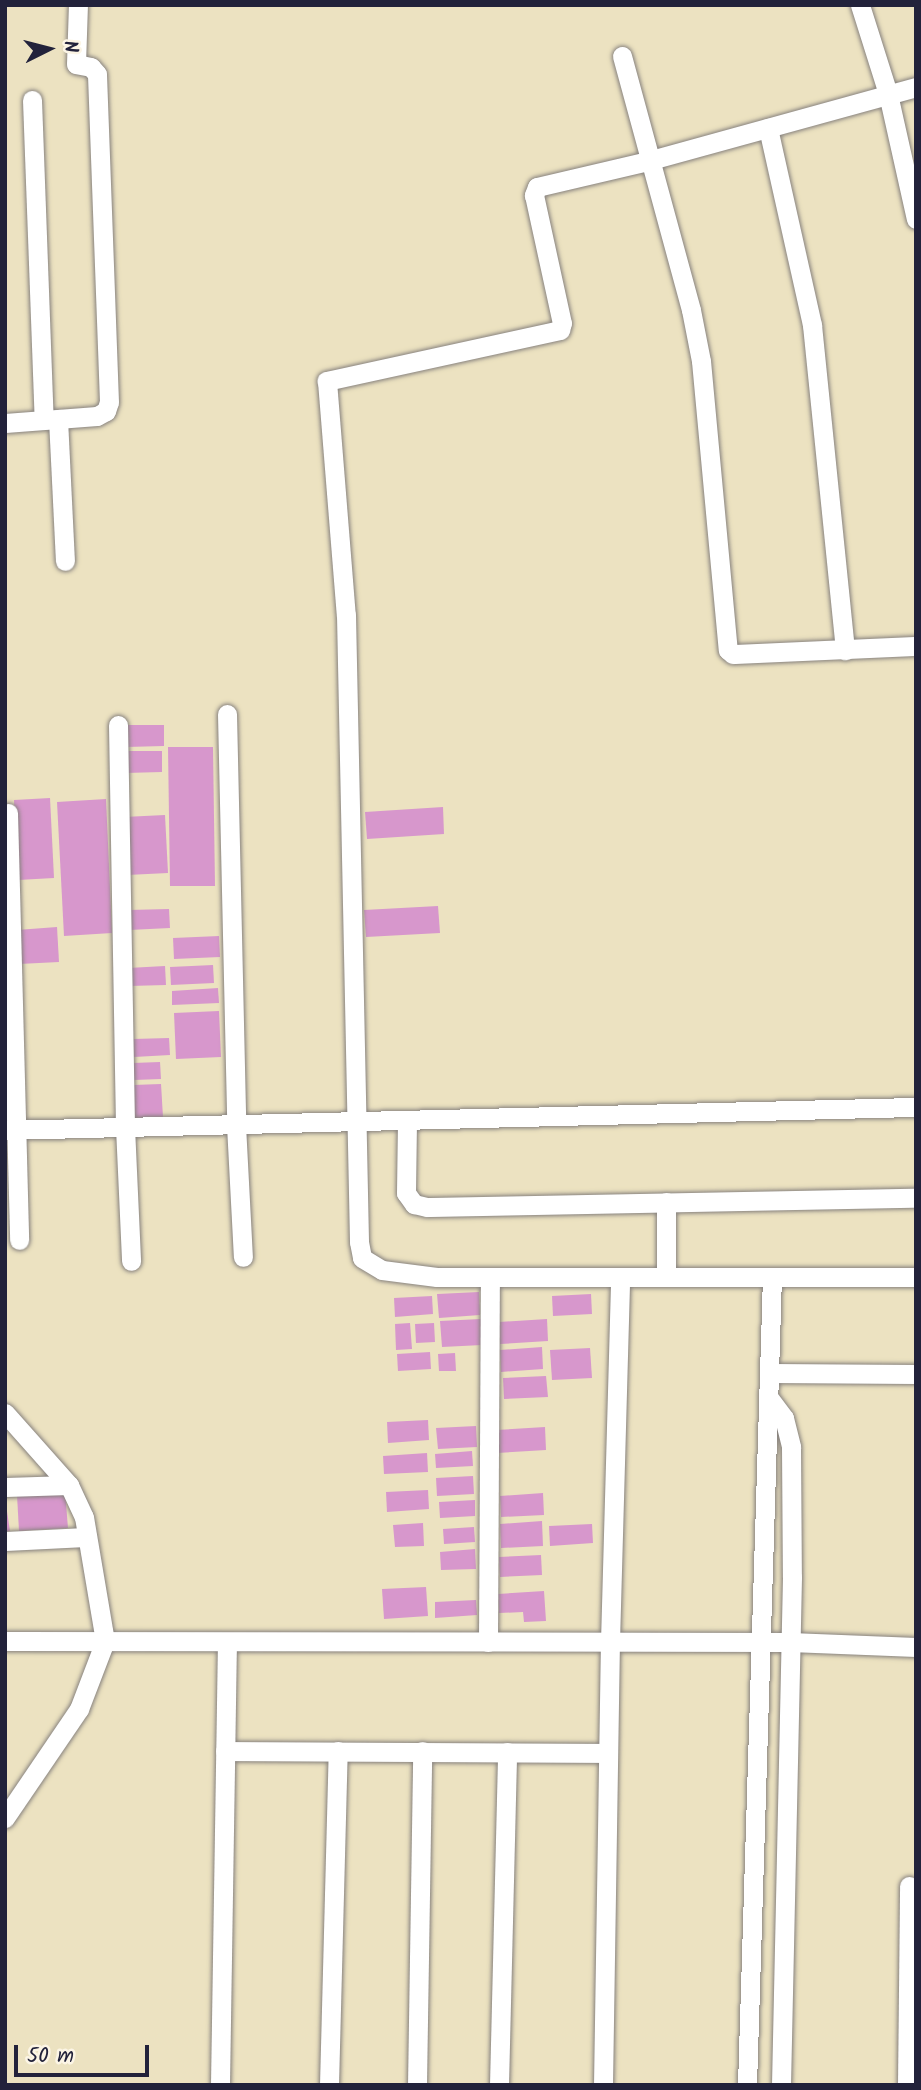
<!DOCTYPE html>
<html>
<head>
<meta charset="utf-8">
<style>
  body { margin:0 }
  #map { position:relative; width:921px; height:2090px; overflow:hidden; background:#ece2c1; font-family:Kalam,sans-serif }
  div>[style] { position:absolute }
  .building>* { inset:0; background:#d797cc }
  .roads { filter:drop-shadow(0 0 2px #87827e) drop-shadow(0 0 2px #87827e) }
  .street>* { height:19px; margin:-9.5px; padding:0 9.5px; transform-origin:9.5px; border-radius:9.5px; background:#fff }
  span { translate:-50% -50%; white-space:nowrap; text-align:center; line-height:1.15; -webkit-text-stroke:5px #fcf5e5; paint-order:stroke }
  .frame { position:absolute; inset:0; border:7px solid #22223b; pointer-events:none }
  .north { position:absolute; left:14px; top:14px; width:70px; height:70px; -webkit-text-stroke:5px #fcf5e5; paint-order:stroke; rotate:84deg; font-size:19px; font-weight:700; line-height:28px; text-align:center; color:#22223b }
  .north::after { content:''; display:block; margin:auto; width:24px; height:32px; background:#22223b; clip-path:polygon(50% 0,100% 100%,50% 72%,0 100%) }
  .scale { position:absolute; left:14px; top:2045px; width:135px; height:32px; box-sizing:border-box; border:4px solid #22223b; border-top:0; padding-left:9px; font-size:21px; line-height:24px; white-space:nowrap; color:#22223b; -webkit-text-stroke:5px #fcf5e5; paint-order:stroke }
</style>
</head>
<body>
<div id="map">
  <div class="building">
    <div style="clip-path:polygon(126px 725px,164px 725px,164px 746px,126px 747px)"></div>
    <div style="clip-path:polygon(168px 747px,213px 747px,215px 886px,170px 886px)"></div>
    <div style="clip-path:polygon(125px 751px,162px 751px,162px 772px,125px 773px)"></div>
    <div style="clip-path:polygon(50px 798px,54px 878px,18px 880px,14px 800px)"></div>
    <div style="clip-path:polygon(106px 799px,112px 933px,64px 936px,57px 802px)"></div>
    <div style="clip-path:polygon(443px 807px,444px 834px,367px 839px,365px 812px)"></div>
    <div style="clip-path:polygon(165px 815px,168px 873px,127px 875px,124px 817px)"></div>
    <div style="clip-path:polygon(438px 906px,440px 933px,366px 937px,364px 910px)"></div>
    <div style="clip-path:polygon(169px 909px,170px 928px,129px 930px,128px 910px)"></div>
    <div style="clip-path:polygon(57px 927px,59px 962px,19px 964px,17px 930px)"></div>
    <div style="clip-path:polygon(219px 936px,220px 957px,174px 959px,173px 938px)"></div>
    <div style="clip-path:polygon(213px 965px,214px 983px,171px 985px,170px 967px)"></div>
    <div style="clip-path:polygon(165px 966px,166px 985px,129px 986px,128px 968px)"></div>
    <div style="clip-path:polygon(218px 988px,219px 1003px,172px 1005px,172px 991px)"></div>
    <div style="clip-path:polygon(219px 1011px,221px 1057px,176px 1059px,174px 1013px)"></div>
    <div style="clip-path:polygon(169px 1038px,170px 1055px,134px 1057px,133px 1039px)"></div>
    <div style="clip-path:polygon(160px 1062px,161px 1079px,134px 1080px,133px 1063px)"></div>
    <div style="clip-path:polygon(161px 1084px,163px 1117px,135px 1118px,133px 1085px)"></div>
    <div style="clip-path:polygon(479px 1292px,480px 1315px,439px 1318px,437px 1294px)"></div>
    <div style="clip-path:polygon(591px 1294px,592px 1314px,553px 1316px,552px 1296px)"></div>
    <div style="clip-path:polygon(432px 1296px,433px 1314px,395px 1317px,394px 1298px)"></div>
    <div style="clip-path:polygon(481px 1319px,482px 1345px,442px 1347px,440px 1321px)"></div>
    <div style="clip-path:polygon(547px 1319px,548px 1341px,500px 1344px,499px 1322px)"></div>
    <div style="clip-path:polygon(410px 1323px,412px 1349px,396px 1350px,395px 1324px)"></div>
    <div style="clip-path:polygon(434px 1323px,435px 1342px,416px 1343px,415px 1324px)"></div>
    <div style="clip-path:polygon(542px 1347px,543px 1369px,501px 1372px,500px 1350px)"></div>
    <div style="clip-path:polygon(590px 1348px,592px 1378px,552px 1380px,550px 1350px)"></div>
    <div style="clip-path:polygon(430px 1352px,431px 1369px,398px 1371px,397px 1354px)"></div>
    <div style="clip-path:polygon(455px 1353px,456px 1371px,439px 1371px,438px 1354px)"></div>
    <div style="clip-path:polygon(546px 1376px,548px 1397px,504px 1399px,503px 1378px)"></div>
    <div style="clip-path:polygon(428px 1420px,429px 1440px,388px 1443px,387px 1422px)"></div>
    <div style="clip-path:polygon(476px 1426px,477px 1447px,438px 1449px,436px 1428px)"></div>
    <div style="clip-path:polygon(545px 1427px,546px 1450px,497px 1453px,496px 1430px)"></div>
    <div style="clip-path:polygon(472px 1451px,473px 1466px,436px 1468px,435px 1454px)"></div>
    <div style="clip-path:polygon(427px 1453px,428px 1472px,384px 1474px,383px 1456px)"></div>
    <div style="clip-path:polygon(473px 1476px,474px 1494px,437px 1496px,436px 1478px)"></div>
    <div style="clip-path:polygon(428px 1490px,429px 1509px,387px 1512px,386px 1492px)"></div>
    <div style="clip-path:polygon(65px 1491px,68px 1528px,19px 1531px,17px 1495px)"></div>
    <div style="clip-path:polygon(543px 1493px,544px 1515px,501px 1517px,500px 1496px)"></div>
    <div style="clip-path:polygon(5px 1498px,10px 1531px,5px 1532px)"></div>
    <div style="clip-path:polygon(475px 1500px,475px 1516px,440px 1518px,439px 1502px)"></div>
    <div style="clip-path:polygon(542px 1521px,543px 1546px,501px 1548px,500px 1524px)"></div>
    <div style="clip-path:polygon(423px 1523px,424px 1546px,395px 1547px,393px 1525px)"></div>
    <div style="clip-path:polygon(592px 1524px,593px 1543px,550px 1546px,549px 1526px)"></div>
    <div style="clip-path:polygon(474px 1527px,475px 1542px,444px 1544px,443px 1529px)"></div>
    <div style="clip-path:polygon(475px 1549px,476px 1569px,441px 1570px,440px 1552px)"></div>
    <div style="clip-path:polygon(541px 1555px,542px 1575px,500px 1577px,499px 1557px)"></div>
    <div style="clip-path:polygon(426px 1587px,428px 1616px,384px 1619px,382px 1589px)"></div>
    <div style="clip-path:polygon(544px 1591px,546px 1621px,524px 1622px,523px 1612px,499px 1613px,498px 1594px)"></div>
    <div style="clip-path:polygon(476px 1600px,477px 1615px,435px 1618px,435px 1602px)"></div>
  </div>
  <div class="roads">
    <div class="street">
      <div style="left:860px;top:5px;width:93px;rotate:72.5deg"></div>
      <div style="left:888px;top:94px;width:128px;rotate:77.4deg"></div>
      <div style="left:622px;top:56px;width:263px;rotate:74.8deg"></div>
      <div style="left:691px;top:310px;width:52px;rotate:78.9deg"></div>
      <div style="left:701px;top:361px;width:290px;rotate:84.7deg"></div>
      <div style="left:728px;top:650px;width:6px;rotate:39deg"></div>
      <div style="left:733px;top:654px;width:183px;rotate:-2.5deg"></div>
      <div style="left:916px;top:87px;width:278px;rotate:164.6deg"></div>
      <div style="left:648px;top:161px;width:114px;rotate:166.8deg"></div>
      <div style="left:537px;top:187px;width:9px;rotate:111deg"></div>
      <div style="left:534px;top:195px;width:131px;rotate:77.7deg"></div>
      <div style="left:562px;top:323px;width:7px;rotate:106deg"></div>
      <div style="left:560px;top:330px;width:239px;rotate:167.7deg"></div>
      <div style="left:327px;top:381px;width:235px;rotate:85.4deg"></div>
      <div style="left:346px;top:615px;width:627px;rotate:88.81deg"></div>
      <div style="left:359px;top:1242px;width:16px;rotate:79deg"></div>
      <div style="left:362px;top:1258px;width:23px;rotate:31deg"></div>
      <div style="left:382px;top:1270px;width:55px;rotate:7.3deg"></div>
      <div style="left:437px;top:1277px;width:479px"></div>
      <div style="left:32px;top:100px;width:320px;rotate:87.9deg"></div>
      <div style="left:768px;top:128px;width:202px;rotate:77.4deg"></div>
      <div style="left:812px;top:325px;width:327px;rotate:84.2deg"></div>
      <div style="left:58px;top:419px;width:142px;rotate:87.2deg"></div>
      <div style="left:5px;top:423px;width:92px;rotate:-4.4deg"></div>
      <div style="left:97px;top:416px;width:10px;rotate:-29deg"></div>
      <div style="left:106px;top:411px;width:9px;rotate:-72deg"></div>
      <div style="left:109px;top:402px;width:328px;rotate:-92.1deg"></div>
      <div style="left:97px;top:74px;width:9px;rotate:-131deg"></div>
      <div style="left:91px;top:67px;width:15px;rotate:-169deg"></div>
      <div style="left:76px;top:64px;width:59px;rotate:-88.1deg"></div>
      <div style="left:227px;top:714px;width:411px;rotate:88.7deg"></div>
      <div style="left:236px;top:1125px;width:132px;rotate:87deg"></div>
      <div style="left:118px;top:725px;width:402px;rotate:89deg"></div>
      <div style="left:125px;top:1127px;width:134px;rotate:87.4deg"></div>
      <div style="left:8px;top:813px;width:427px;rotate:88.5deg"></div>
      <div style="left:407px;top:1121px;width:72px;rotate:90.8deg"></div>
      <div style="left:406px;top:1193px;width:14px;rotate:54deg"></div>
      <div style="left:414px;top:1204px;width:13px;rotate:13deg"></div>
      <div style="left:427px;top:1207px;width:489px;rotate:-1.1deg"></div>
      <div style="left:5px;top:1130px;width:911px;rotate:-1.45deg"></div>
      <div style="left:666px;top:1202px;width:75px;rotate:90deg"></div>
      <div style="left:770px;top:1373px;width:146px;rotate:0.4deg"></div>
      <div style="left:769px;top:1398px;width:25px;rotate:53deg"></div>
      <div style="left:784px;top:1418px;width:30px;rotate:76deg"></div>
      <div style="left:791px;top:1447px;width:130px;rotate:89.6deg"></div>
      <div style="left:792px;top:1577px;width:508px;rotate:91.24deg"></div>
      <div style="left:5px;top:1413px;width:96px;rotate:48.4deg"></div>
      <div style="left:69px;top:1485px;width:35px;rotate:65deg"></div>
      <div style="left:84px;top:1517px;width:126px;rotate:80.4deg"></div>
      <div style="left:105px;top:1641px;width:73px;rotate:110.9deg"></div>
      <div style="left:79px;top:1709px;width:132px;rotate:124.2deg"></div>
      <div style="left:5px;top:1487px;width:64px;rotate:-1.8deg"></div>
      <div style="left:5px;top:1541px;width:81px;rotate:-2.8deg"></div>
      <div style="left:5px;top:1641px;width:785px;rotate:0.07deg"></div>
      <div style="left:790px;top:1642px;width:126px;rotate:2.3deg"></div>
      <div style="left:488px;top:1642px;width:365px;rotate:-89.7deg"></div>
      <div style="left:225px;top:1751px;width:383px;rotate:0.3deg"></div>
      <div style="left:220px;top:2085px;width:443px;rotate:-89.1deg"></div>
      <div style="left:329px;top:2085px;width:334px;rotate:-88.5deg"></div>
      <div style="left:417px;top:2085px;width:334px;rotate:-89.1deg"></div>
      <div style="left:499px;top:2085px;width:333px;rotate:-88.6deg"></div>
      <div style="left:603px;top:2085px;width:443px;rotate:-89.1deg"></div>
      <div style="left:610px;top:1642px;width:365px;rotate:-88.4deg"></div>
      <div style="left:747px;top:2085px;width:807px;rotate:-88.23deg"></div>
      <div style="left:907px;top:2085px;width:199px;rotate:-89.4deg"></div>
    </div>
  </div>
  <div class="frame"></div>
  <div class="north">N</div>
  <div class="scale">50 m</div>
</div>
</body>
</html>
